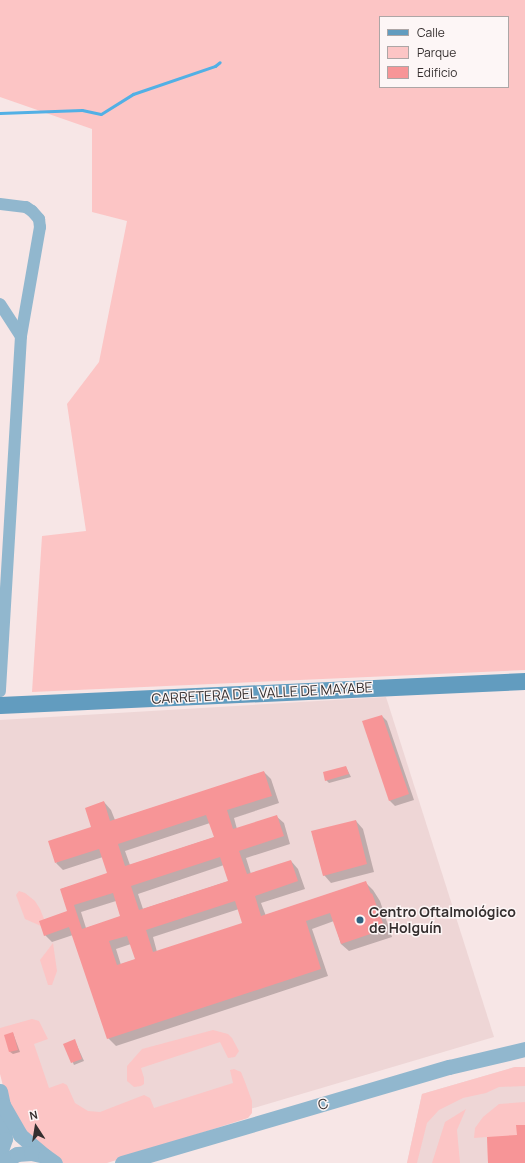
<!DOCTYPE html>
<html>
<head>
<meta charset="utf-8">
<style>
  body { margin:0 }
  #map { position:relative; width:525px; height:1163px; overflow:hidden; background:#f7e6e6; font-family:Manrope,sans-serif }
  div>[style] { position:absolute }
  .built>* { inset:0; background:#eed6d6 }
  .green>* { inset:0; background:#fcc5c5 }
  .shadow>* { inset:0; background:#0003 }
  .stream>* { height:3px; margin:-1.5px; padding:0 1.5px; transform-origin:1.5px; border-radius:1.5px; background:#52b0e5 }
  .building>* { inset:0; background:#f79597 }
  .minor>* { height:12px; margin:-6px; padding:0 6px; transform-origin:6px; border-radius:6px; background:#91b7ce }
  .tertiary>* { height:15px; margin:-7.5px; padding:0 7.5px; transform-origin:7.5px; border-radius:7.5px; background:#91b7ce }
  .secondary>* { height:17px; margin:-8.5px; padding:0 8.5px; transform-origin:8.5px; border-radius:8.5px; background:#629cbf }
  .dots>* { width:11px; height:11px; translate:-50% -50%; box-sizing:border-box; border:2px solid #fdf6f6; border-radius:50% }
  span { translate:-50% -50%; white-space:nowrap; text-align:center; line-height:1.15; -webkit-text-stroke:3px #fdf6f6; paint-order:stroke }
  .street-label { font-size:14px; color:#352f2f }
  .poi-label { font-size:14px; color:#352f2f; font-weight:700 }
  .left { translate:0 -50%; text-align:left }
  .legend { position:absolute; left:379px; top:16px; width:130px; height:72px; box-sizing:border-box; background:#fdf6f6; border:1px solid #ada6a6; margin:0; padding:5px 7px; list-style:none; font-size:12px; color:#352f2f }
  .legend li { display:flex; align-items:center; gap:8px; height:20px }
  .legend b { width:20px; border:1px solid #ada6a6 }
  .north { position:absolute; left:16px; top:1107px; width:40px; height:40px; -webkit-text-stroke:3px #fdf6f6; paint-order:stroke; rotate:348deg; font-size:11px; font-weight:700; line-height:16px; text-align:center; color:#352f2f }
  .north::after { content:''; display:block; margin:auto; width:14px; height:18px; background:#352f2f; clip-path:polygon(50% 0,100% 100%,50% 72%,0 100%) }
</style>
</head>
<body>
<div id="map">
  <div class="built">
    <div style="clip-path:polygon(386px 697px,494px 1037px,88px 1157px,0 1050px,0 720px)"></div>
    <div style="clip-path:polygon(515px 1067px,525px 1067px,525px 1163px,407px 1163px,422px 1094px)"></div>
  </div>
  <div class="green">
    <div style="clip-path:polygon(evenodd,0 0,525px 0,525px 670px,32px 692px,42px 536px,86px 531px,67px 404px,99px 362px,127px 221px,92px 212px,92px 129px,0 97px,0 0,380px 17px,508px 17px,508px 87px,380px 87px,380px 17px)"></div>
    <div style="clip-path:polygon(19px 891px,25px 893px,35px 901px,40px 909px,44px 919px,41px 926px,25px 919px,16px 895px)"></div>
    <div style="clip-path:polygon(53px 943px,57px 971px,52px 985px,48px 985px,40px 960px)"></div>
    <div style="clip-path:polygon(32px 1019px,39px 1021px,48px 1039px,34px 1044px,49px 1088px,63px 1083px,67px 1085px,75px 1103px,88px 1111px,100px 1112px,144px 1095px,150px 1098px,154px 1108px,233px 1083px,230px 1070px,234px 1069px,241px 1072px,245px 1082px,252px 1101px,252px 1113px,248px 1118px,107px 1163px,57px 1163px,10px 1114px,0 1074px,0 1028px)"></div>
    <div style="clip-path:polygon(213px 1030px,228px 1034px,232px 1038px,239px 1051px,235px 1057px,228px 1058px,220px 1042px,141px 1068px,144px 1078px,144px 1084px,141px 1086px,134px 1087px,127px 1081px,127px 1066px,142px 1049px)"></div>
    <div style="clip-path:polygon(515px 1067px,525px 1067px,525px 1086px,499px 1087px,486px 1093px,463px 1098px,439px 1110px,427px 1123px,417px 1163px,407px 1163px,422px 1094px)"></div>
    <div style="clip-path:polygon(525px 1102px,525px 1163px,488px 1163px,487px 1137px,474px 1138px,475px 1128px,483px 1117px,499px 1104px)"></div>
    <div style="clip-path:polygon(466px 1109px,457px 1130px,460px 1163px,432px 1163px,445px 1122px)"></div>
  </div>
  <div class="shadow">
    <div style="clip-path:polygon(382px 716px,387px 721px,414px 800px,395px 806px,390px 801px)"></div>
    <div style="clip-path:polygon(346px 767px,351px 777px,329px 783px,326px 780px)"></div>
    <div style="clip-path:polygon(evenodd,264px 772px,271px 779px,279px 803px,234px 818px,237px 829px,276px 816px,284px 823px,290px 844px,246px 858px,251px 874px,291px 861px,298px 869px,305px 889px,261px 903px,266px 916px,366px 883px,373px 890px,380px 901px,392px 937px,349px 951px,341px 944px,334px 921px,312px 929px,328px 976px,116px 1046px,108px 1038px,73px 935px,52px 942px,45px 935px,69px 912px,61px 889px,108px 874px,103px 857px,63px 870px,56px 863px,92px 827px,104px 802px,111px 810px,115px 820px,264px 772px,210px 823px,215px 837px,130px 865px,125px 851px,210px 823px,264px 772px,224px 865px,229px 881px,143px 909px,138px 894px,224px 865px,264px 772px,116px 901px,121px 917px,86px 928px,81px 912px,116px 901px,264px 772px,239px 909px,244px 924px,157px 952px,153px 937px,239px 909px,264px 772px,131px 944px,136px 960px,121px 965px,116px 949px,131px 944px)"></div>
    <div style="clip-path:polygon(356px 821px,363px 829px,374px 872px,331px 883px,324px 875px)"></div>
    <div style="clip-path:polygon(13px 1033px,20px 1052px,13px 1054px,10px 1052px)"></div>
    <div style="clip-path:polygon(75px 1041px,84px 1061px,74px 1065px,65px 1044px)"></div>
  </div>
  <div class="stream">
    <div style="left:0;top:113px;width:82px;rotate:-2.1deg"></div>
    <div style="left:82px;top:110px;width:19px;rotate:12deg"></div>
    <div style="left:101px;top:114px;width:38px;rotate:-32deg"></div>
    <div style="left:133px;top:94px;width:87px;rotate:-18.9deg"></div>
    <div style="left:215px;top:66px;width:6px;rotate:-39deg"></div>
  </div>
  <div class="building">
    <div style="clip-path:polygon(382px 715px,409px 794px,389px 801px,362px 721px)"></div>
    <div style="clip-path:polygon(346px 766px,349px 774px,325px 781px,323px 772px)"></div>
    <div style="clip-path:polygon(evenodd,264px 771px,272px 796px,227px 810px,233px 829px,277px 815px,284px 836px,239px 851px,247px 874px,291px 860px,298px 881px,255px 896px,261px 916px,366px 881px,371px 894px,372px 893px,385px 929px,341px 944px,330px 913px,306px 921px,321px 969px,107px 1039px,69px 927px,44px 936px,39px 921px,67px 911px,60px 889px,107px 873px,99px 849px,55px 863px,48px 841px,91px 827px,85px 808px,104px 801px,110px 821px,264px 771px,206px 815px,214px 837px,125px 866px,118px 844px,206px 815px,264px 771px,220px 857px,228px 881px,139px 910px,131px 886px,220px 857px,264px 771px,113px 893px,120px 916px,82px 929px,74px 905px,113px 893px,264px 771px,235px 901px,242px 923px,153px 952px,146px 930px,235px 901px,264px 771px,127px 936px,135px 959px,117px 965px,109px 941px,127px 936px)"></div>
    <div style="clip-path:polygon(356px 820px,367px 864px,323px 876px,311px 831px)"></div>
    <div style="clip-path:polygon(13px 1032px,18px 1050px,9px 1052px,4px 1035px)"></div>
    <div style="clip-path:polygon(75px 1039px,82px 1059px,71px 1063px,63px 1044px)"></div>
    <div style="clip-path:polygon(516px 1125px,525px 1125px,525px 1163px,488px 1163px,487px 1137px,517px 1135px)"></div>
  </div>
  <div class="minor">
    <div style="left:0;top:204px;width:26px;rotate:7deg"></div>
    <div style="left:26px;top:207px;width:7px;rotate:34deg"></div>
    <div style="left:32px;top:211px;width:11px;rotate:49deg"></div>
    <div style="left:39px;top:219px;width:8px;rotate:83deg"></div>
    <div style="left:40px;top:227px;width:111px;rotate:99.9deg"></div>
    <div style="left:21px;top:336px;width:356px;rotate:93.4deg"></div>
    <div style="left:0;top:304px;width:38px;rotate:57deg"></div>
  </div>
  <div class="tertiary">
    <div style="left:0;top:1091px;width:14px;rotate:78deg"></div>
    <div style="left:3px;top:1105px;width:34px;rotate:87deg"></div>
    <div style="left:5px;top:1139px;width:15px;rotate:110deg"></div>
    <div style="left:3px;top:1105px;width:34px;rotate:60deg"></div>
    <div style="left:20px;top:1135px;width:33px;rotate:40deg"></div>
    <div style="left:2px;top:1163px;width:17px;rotate:-31deg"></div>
    <div style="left:17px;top:1154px;width:14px;rotate:-4deg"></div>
    <div style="left:31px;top:1153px;width:14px;rotate:12deg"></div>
    <div style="left:45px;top:1156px;width:12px;rotate:35deg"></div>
    <div style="left:122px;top:1163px;width:341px;rotate:-16.4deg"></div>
    <div style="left:449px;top:1067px;width:78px;rotate:-13.3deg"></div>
  </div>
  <div class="secondary">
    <div style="left:0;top:705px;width:526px;rotate:-2.62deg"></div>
  </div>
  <div class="dots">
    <div style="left:360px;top:920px;background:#306280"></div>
  </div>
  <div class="street-label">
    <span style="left:262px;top:693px;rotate:-3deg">CARRETERA DEL VALLE DE MAYABE</span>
    <span style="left:323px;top:1104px;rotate:-17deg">C</span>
  </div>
  <div class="poi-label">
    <span class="left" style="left:369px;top:920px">Centro Oftalmológico<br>de Holguín</span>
  </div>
  <ul class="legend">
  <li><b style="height:5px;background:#629cbf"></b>Calle</li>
  <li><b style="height:11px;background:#fcc5c5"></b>Parque</li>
  <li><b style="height:11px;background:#f79597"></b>Edificio</li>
  </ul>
  <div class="north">N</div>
</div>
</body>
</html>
